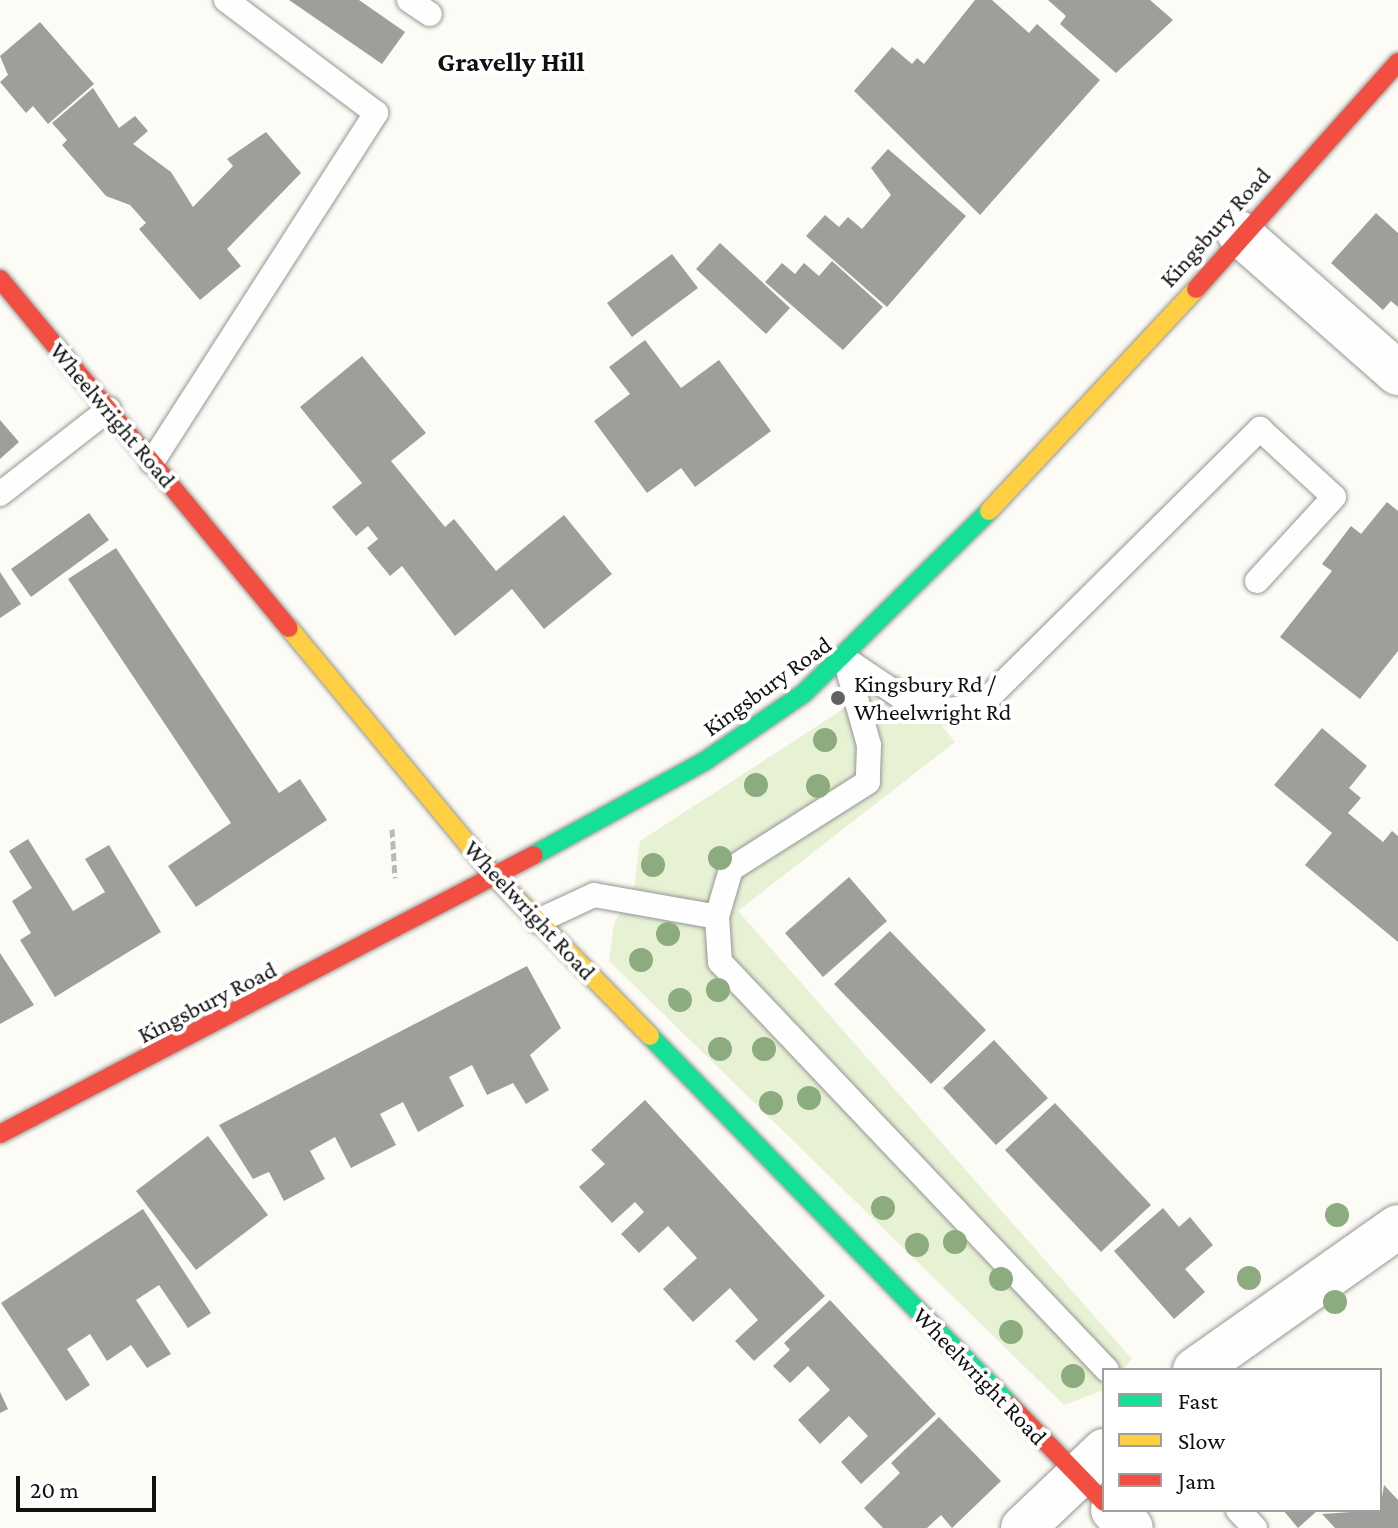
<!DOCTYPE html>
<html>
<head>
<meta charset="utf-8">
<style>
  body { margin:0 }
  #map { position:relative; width:1398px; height:1528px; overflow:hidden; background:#fcfbf5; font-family:"Crimson Pro",serif }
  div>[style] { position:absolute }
  .green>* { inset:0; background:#e7f2d5 }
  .building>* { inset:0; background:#a09e9a }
  .path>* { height:5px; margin-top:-2.5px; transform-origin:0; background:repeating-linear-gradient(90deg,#b9b9b8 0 8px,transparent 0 12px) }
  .roads { filter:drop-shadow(0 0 2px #969693) drop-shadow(0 0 2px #969693) }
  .lane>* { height:24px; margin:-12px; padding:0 12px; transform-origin:12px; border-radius:12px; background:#fffefe }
  .street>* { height:44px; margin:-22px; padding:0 22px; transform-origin:22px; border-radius:22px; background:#fffefe }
  .fast>* { height:18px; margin:-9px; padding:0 9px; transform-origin:9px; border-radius:9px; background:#16e098 }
  .slow>* { height:18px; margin:-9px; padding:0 9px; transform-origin:9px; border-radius:9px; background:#ffcf43 }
  .jam>* { height:18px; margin:-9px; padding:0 9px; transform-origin:9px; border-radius:9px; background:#f24e42 }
  .trees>* { width:24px; height:24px; margin:-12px; border-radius:50%; background:#8cab7f }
  .dots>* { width:22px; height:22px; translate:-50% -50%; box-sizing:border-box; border:4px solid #fff; border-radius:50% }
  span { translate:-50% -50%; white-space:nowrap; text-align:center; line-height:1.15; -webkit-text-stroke:8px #fff; paint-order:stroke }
  .street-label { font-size:24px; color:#101010 }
  .poi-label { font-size:24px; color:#101010 }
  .left { translate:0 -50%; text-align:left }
  .quarter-label { font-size:28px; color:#101010; font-weight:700 }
  .legend { position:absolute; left:1102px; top:1368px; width:280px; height:144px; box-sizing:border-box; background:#fff; border:2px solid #9f9f9f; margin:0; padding:10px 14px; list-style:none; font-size:24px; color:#101010 }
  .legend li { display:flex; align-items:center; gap:16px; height:40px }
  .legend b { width:40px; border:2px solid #9f9f9f }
  .scale { position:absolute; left:16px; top:1476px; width:140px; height:36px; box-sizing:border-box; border:4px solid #101010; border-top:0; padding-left:10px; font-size:24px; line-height:28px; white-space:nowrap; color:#101010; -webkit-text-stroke:6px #fff; paint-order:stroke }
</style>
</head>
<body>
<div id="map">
  <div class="green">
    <div style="clip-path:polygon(899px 673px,955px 742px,738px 911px,1132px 1359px,1123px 1370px,1104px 1370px,1104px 1390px,1064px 1405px,609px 961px,614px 923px,634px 888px,640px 841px)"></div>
  </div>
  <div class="building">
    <div style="clip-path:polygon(289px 0,359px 0,405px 32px,382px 64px)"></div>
    <div style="clip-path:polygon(975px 0,992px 0,1029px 33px,1037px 24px,1100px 80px,980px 215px,854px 91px,892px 47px,912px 64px,917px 58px,924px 64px)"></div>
    <div style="clip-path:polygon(1048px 0,1150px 0,1173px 20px,1116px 73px,1060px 24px,1066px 16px)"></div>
    <div style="clip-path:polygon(40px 22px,94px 84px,48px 124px,33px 106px,26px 113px,0 82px,8px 75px,0 56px)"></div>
    <div style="clip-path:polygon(93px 88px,119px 128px,135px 116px,148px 131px,133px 144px,171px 172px,193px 207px,233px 166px,227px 159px,266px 132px,301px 173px,227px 249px,241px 266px,200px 300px,139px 229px,146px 223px,130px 205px,106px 196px,62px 145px,67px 140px,52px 123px)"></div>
    <div style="clip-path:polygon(888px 149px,966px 216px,887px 307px,806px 236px,825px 215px,839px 227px,848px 217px,862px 229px,891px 195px,871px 168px)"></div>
    <div style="clip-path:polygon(1376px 213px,1398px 233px,1398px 307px,1391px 301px,1383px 310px,1331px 263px)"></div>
    <div style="clip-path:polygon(720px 243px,790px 308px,766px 334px,696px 269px)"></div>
    <div style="clip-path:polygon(672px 254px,698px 288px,632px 337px,607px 303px)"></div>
    <div style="clip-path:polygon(832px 261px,883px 307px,843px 350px,765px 282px,782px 263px,795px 274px,804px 263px,819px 276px)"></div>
    <div style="clip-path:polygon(645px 340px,681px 388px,719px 360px,771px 431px,695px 487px,681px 468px,647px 493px,594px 421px,630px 394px,609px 367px)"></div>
    <div style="clip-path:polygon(362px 356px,426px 433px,391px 461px,445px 527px,454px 519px,496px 571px,564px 515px,612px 574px,544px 629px,512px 589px,455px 636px,402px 566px,390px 576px,367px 548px,378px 539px,368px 526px,356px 536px,332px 507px,362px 483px,300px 407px)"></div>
    <div style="clip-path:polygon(0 420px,19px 442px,0 459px)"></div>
    <div style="clip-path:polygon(1387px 502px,1398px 511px,1398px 651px,1360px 699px,1280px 637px,1332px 571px,1322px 564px,1351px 526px,1361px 534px)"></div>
    <div style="clip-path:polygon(89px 513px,109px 540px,31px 597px,11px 569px)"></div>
    <div style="clip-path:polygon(116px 548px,279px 793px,300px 779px,327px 820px,196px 907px,168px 866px,231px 823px,68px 579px)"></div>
    <div style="clip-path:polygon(0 572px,21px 604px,0 618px)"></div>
    <div style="clip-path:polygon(1322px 728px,1367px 766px,1349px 788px,1361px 798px,1348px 813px,1383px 842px,1392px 831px,1398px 836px,1398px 942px,1305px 865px,1332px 833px,1274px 785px)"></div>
    <div style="clip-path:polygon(28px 839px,73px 911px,105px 892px,85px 859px,109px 845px,161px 932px,55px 997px,20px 940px,31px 933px,12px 901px,32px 888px,9px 851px)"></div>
    <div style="clip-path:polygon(849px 877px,887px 921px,823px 977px,785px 933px)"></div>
    <div style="clip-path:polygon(890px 931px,986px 1030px,931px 1084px,834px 984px)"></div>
    <div style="clip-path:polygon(0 953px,34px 1005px,0 1024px)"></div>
    <div style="clip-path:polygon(527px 966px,561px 1028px,530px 1055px,549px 1090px,526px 1104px,513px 1083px,487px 1095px,472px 1065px,449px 1077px,464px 1106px,418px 1132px,403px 1102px,380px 1114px,396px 1145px,351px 1168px,335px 1137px,310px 1151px,325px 1179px,284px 1201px,269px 1172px,253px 1179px,219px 1125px)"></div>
    <div style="clip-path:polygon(994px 1040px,1048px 1098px,996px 1145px,943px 1088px)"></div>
    <div style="clip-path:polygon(645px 1100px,825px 1296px,754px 1361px,735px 1341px,758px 1320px,730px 1288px,693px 1322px,663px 1289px,697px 1258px,668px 1226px,639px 1253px,621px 1234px,644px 1212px,635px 1202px,612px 1223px,579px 1187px,605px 1164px,591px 1150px)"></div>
    <div style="clip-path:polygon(1055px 1103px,1151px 1205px,1101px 1252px,1005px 1150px)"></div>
    <div style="clip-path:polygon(208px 1136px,268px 1215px,196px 1270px,136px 1191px)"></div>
    <div style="clip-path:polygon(1163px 1208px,1179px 1227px,1190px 1217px,1213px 1245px,1185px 1269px,1205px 1292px,1174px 1319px,1114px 1251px)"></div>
    <div style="clip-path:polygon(143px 1209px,211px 1313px,188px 1328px,159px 1285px,136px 1300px,171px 1354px,147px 1368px,131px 1345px,107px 1361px,90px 1334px,67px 1349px,90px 1385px,66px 1401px,1px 1303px)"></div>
    <div style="clip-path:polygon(830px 1300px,936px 1414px,861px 1484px,841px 1462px,868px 1436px,849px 1416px,820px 1444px,798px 1420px,830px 1390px,808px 1366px,790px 1383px,773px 1366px,790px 1350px,784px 1343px)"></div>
    <div style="clip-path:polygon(0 1392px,8px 1409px,0 1413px)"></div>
    <div style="clip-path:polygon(939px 1417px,1001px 1481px,952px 1528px,941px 1515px,927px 1528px,883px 1528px,864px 1508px,900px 1473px,891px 1463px)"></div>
    <div style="clip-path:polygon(1384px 1485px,1398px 1500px,1398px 1528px,1335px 1528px,1322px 1514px,1380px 1510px)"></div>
    <div style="clip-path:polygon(1283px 1510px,1318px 1510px,1298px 1528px)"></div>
  </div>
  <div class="path">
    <div style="left:392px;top:829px;width:49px;rotate:86.5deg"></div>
  </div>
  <div class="roads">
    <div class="lane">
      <div style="left:409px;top:0;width:25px;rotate:34deg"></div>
      <div style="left:152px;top:462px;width:415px;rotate:-57.3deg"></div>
      <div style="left:376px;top:113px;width:188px;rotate:-143deg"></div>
      <div style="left:0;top:494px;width:138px;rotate:-37.9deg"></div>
      <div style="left:845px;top:659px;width:89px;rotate:74.4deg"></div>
      <div style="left:869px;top:745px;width:37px;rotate:92deg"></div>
      <div style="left:868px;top:782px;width:162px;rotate:147.6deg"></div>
      <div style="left:731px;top:869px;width:50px;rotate:106.3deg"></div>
      <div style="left:717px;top:917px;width:45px;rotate:86.2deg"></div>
      <div style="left:720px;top:962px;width:562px;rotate:46.51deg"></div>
      <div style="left:845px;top:659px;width:77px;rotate:33.9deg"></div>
      <div style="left:909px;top:702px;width:44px;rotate:10.5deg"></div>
      <div style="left:952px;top:710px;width:32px;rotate:-13deg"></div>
      <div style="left:983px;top:703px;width:390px;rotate:-44.7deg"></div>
      <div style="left:1260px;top:429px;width:100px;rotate:42.6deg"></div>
      <div style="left:1334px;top:497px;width:114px;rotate:132.5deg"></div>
      <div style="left:538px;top:921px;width:62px;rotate:-24.9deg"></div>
      <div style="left:594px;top:895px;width:125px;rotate:10.1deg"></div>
      <div style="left:1238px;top:1510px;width:25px;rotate:47deg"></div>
    </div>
    <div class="street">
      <div style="left:1239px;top:233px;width:212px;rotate:41.4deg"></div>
      <div style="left:1195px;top:1370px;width:248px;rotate:-35.2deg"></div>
      <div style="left:1113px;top:1510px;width:25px;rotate:45deg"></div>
      <div style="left:1023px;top:1528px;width:112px;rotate:-43.5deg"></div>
    </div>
    <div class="fast">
      <div style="left:534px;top:855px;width:195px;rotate:-28.8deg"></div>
      <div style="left:705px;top:761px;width:119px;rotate:-34.4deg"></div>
      <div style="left:803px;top:694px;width:261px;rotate:-44.5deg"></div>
      <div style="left:650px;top:1036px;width:516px;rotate:45.71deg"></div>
    </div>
    <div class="slow">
      <div style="left:989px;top:511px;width:304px;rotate:-47deg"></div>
      <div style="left:289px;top:628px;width:323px;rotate:50.4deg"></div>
      <div style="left:495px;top:877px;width:222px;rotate:45.7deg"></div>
    </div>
    <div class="jam">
      <div style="left:0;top:279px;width:453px;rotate:50.4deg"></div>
      <div style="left:1196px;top:289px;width:304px;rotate:-48.3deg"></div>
      <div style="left:0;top:1134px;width:602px;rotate:-27.59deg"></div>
      <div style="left:1010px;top:1405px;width:135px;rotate:45.9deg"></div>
    </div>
  </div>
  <div class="trees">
    <div style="left:825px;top:740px"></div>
    <div style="left:756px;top:785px"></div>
    <div style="left:818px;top:786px"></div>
    <div style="left:720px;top:858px"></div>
    <div style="left:653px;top:865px"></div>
    <div style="left:668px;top:934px"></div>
    <div style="left:641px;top:960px"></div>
    <div style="left:718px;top:990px"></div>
    <div style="left:680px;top:1000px"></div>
    <div style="left:720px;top:1049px"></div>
    <div style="left:764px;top:1049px"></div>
    <div style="left:809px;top:1098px"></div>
    <div style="left:771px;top:1103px"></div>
    <div style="left:883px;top:1208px"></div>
    <div style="left:1337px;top:1215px"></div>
    <div style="left:955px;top:1242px"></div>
    <div style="left:917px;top:1245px"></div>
    <div style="left:1249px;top:1278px"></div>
    <div style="left:1001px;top:1279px"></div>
    <div style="left:1335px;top:1302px"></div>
    <div style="left:1011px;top:1332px"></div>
    <div style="left:1073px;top:1376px"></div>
  </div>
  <div class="dots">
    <div style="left:838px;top:698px;background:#636260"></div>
  </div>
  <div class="street-label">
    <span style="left:1215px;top:227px;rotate:-48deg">Kingsbury Road</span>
    <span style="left:113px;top:415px;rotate:50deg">Wheelwright Road</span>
    <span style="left:767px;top:686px;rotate:-36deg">Kingsbury Road</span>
    <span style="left:530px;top:910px;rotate:47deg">Wheelwright Road</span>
    <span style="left:207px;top:1002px;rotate:-27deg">Kingsbury Road</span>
    <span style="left:980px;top:1376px;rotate:46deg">Wheelwright Road</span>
  </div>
  <div class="poi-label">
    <span class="left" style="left:854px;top:698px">Kingsbury Rd /<br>Wheelwright Rd</span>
  </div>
  <div class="quarter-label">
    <span style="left:511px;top:62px">Gravelly Hill</span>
  </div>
  <ul class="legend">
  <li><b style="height:10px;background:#16e098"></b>Fast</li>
  <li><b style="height:10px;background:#ffcf43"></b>Slow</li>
  <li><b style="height:10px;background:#f24e42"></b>Jam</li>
  </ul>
  <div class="scale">20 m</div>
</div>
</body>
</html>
